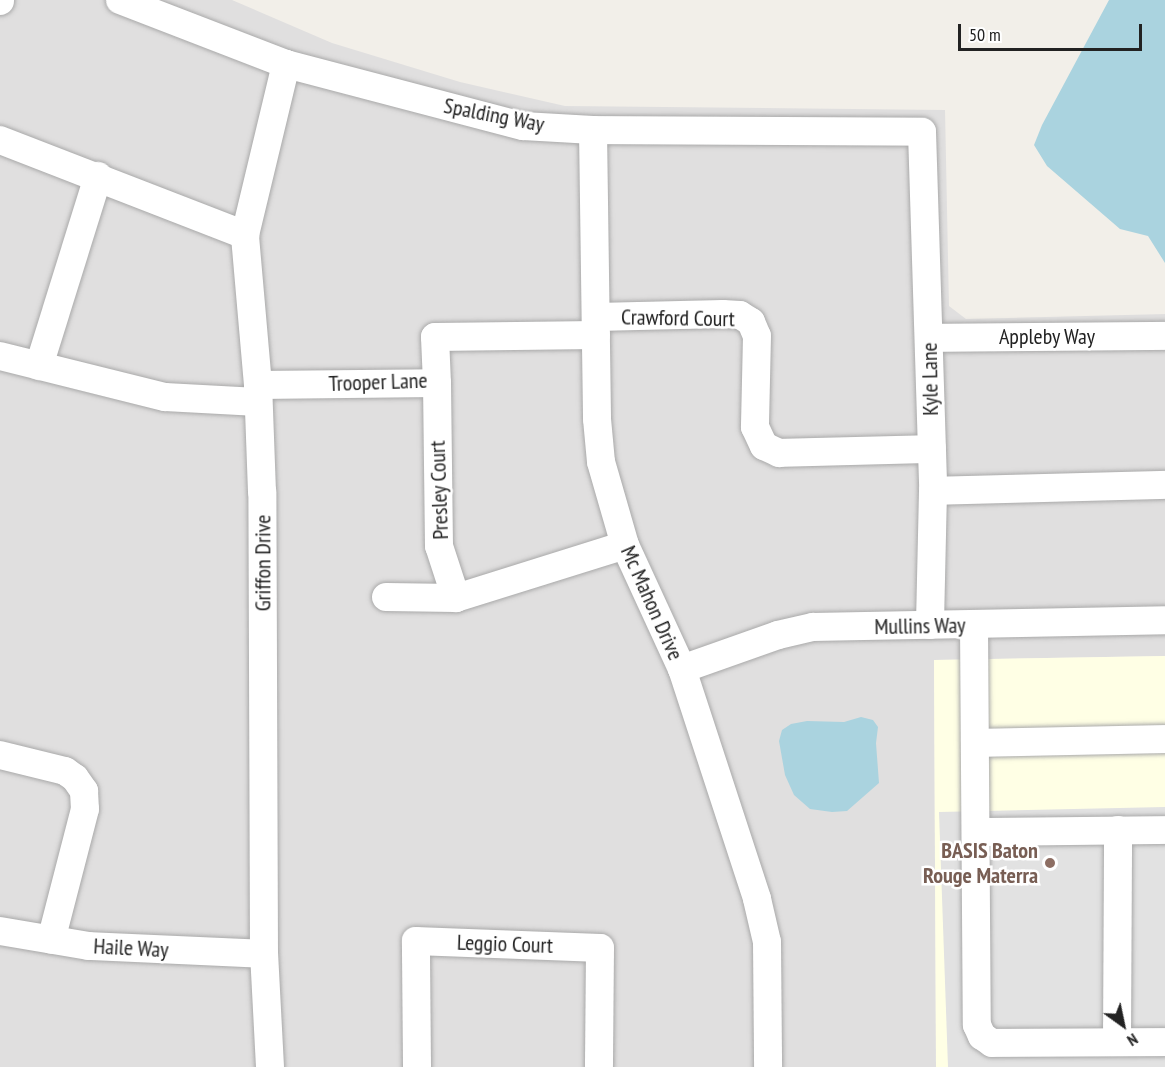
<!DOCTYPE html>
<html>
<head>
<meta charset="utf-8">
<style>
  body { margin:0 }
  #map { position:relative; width:1165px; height:1067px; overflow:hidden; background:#f2efe9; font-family:"PT Sans Narrow",sans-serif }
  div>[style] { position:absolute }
  .residential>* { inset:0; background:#e0dfdf }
  .education>* { inset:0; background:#ffffe5 }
  .parking>* { inset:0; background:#e2e2e2 }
  .water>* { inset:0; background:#aad3df }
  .roads { filter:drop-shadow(0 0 2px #a9a9a9) drop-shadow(0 0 2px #a9a9a9) }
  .minor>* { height:28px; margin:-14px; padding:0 14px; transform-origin:14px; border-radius:14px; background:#fff }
  .dots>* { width:16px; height:16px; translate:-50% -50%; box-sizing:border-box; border:3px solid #fff; border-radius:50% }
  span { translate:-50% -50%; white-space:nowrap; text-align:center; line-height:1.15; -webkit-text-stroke:5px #fff; paint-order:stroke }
  .street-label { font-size:22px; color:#222 }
  .education-label { font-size:22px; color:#785e54; font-weight:700 }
  .right { translate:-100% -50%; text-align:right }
  .north { position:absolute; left:1093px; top:995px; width:60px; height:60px; -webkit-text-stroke:4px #fff; paint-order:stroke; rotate:147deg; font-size:16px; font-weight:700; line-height:24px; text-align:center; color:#222 }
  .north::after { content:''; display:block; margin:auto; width:21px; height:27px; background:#222; clip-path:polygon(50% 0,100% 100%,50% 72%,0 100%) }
  .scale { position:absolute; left:958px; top:24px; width:184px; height:27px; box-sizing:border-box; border:3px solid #222; border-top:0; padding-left:8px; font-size:18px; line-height:21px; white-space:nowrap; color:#222; -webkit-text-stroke:4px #fff; paint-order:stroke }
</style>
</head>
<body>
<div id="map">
  <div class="residential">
    <div style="clip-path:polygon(0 0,232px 0,332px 43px,460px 82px,565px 106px,945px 110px,949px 306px,966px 319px,1165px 314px,1165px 656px,934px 660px,936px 1067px,0 1067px)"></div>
  </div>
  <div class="education">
    <div style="clip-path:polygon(1165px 656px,1165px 1067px,936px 1067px,934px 660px)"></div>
  </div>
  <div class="parking">
    <div style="clip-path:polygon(1165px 807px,1165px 1067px,948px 1067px,939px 812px)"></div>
  </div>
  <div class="water">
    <div style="clip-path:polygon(1109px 0,1165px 0,1165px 263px,1148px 236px,1120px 229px,1047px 166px,1034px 145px,1042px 125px)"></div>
    <div style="clip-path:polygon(861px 717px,873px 720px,878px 727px,876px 743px,879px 783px,847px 811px,832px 812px,810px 809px,794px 795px,785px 775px,779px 741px,782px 730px,791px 724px,807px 721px,844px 722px)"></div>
  </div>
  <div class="roads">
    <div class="minor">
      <div style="left:120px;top:0;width:178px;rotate:21.1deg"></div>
      <div style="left:286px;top:64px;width:245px;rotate:14.7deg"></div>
      <div style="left:523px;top:126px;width:70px;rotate:3.3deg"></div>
      <div style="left:593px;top:130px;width:329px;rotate:0.3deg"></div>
      <div style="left:922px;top:132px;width:359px;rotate:88.2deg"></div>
      <div style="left:933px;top:491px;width:134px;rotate:91.3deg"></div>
      <div style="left:0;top:1px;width:1px;rotate:-90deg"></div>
      <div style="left:593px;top:130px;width:289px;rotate:89.2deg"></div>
      <div style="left:597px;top:419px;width:43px;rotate:84.7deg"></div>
      <div style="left:601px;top:462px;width:86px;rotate:73.9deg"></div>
      <div style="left:625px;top:545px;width:136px;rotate:65.3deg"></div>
      <div style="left:682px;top:669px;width:242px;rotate:71.9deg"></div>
      <div style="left:757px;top:899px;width:44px;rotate:76.9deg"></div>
      <div style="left:767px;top:942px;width:125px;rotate:89.5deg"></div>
      <div style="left:0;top:140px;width:263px;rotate:21.2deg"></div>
      <div style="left:596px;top:317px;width:127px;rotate:-1.4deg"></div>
      <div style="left:723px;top:314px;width:17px;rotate:3deg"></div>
      <div style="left:740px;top:315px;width:13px;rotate:32deg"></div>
      <div style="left:751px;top:322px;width:15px;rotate:67deg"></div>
      <div style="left:757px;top:336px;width:91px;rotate:91.3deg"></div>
      <div style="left:755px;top:427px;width:21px;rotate:65deg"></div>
      <div style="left:764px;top:446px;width:17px;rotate:25deg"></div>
      <div style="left:779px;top:453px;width:153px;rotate:-1.5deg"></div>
      <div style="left:930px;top:338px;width:235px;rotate:-0.5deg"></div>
      <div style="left:0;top:356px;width:170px;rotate:14deg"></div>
      <div style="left:165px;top:397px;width:93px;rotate:3.1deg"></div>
      <div style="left:39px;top:366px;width:199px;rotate:-72.7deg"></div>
      <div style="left:437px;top:383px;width:163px;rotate:89.3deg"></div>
      <div style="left:439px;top:546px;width:55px;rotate:71.9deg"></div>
      <div style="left:456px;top:598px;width:177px;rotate:-17.4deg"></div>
      <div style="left:258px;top:385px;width:179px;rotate:-0.6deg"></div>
      <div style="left:437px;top:383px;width:46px;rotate:-92.5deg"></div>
      <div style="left:435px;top:337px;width:161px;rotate:-0.7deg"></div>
      <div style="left:933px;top:491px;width:232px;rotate:-1.5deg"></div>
      <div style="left:386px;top:597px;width:70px;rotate:0.8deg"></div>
      <div style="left:974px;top:625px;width:400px;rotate:89.6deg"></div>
      <div style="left:977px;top:1025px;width:12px;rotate:66deg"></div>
      <div style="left:982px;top:1036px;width:12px;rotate:35deg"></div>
      <div style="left:992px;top:1043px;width:173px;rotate:-0.3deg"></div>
      <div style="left:682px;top:669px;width:102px;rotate:-19.5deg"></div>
      <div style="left:778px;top:635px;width:36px;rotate:-13deg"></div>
      <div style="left:813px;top:627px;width:352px;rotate:-1.1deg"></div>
      <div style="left:975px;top:743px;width:190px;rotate:-1.2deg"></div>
      <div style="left:0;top:755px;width:67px;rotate:13.8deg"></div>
      <div style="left:65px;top:771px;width:12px;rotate:35deg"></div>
      <div style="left:75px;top:778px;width:16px;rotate:55deg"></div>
      <div style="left:84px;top:791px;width:18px;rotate:87deg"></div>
      <div style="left:85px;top:809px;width:135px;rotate:104.5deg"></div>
      <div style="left:976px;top:832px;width:189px;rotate:-0.6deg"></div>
      <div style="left:0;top:931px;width:90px;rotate:9.6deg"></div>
      <div style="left:89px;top:946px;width:175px;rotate:2.6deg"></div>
      <div style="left:1117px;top:1042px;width:212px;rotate:-89.7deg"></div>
      <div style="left:270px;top:1067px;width:113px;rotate:-93deg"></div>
      <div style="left:264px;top:954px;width:462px;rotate:-90.2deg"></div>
      <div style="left:262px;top:492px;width:107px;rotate:-92.1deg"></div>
      <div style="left:258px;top:385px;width:151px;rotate:-95deg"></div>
      <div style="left:245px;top:235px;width:176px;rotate:-76.5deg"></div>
      <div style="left:417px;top:1067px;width:126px;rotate:-90.5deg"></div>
      <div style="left:416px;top:941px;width:184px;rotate:2.2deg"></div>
      <div style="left:600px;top:948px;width:119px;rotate:90.5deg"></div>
    </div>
  </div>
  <div class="dots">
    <div style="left:1050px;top:863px;background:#8d6e63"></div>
  </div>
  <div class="street-label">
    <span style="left:494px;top:115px;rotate:11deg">Spalding Way</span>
    <span style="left:678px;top:318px;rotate:1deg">Crawford Court</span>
    <span style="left:1047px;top:337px">Appleby Way</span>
    <span style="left:930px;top:379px;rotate:-91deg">Kyle Lane</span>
    <span style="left:378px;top:382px;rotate:-2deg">Trooper Lane</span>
    <span style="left:439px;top:490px;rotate:-92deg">Presley Court</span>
    <span style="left:263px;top:563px;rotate:-90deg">Griffon Drive</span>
    <span style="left:652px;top:603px;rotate:66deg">Mc Mahon Drive</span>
    <span style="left:920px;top:626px;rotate:-1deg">Mullins Way</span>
    <span style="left:505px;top:944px;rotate:2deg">Leggio Court</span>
    <span style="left:131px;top:948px;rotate:3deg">Haile Way</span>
  </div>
  <div class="education-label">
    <span class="right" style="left:1038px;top:863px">BASIS Baton<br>Rouge Materra</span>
  </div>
  <div class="north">N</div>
  <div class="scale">50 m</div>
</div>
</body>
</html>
